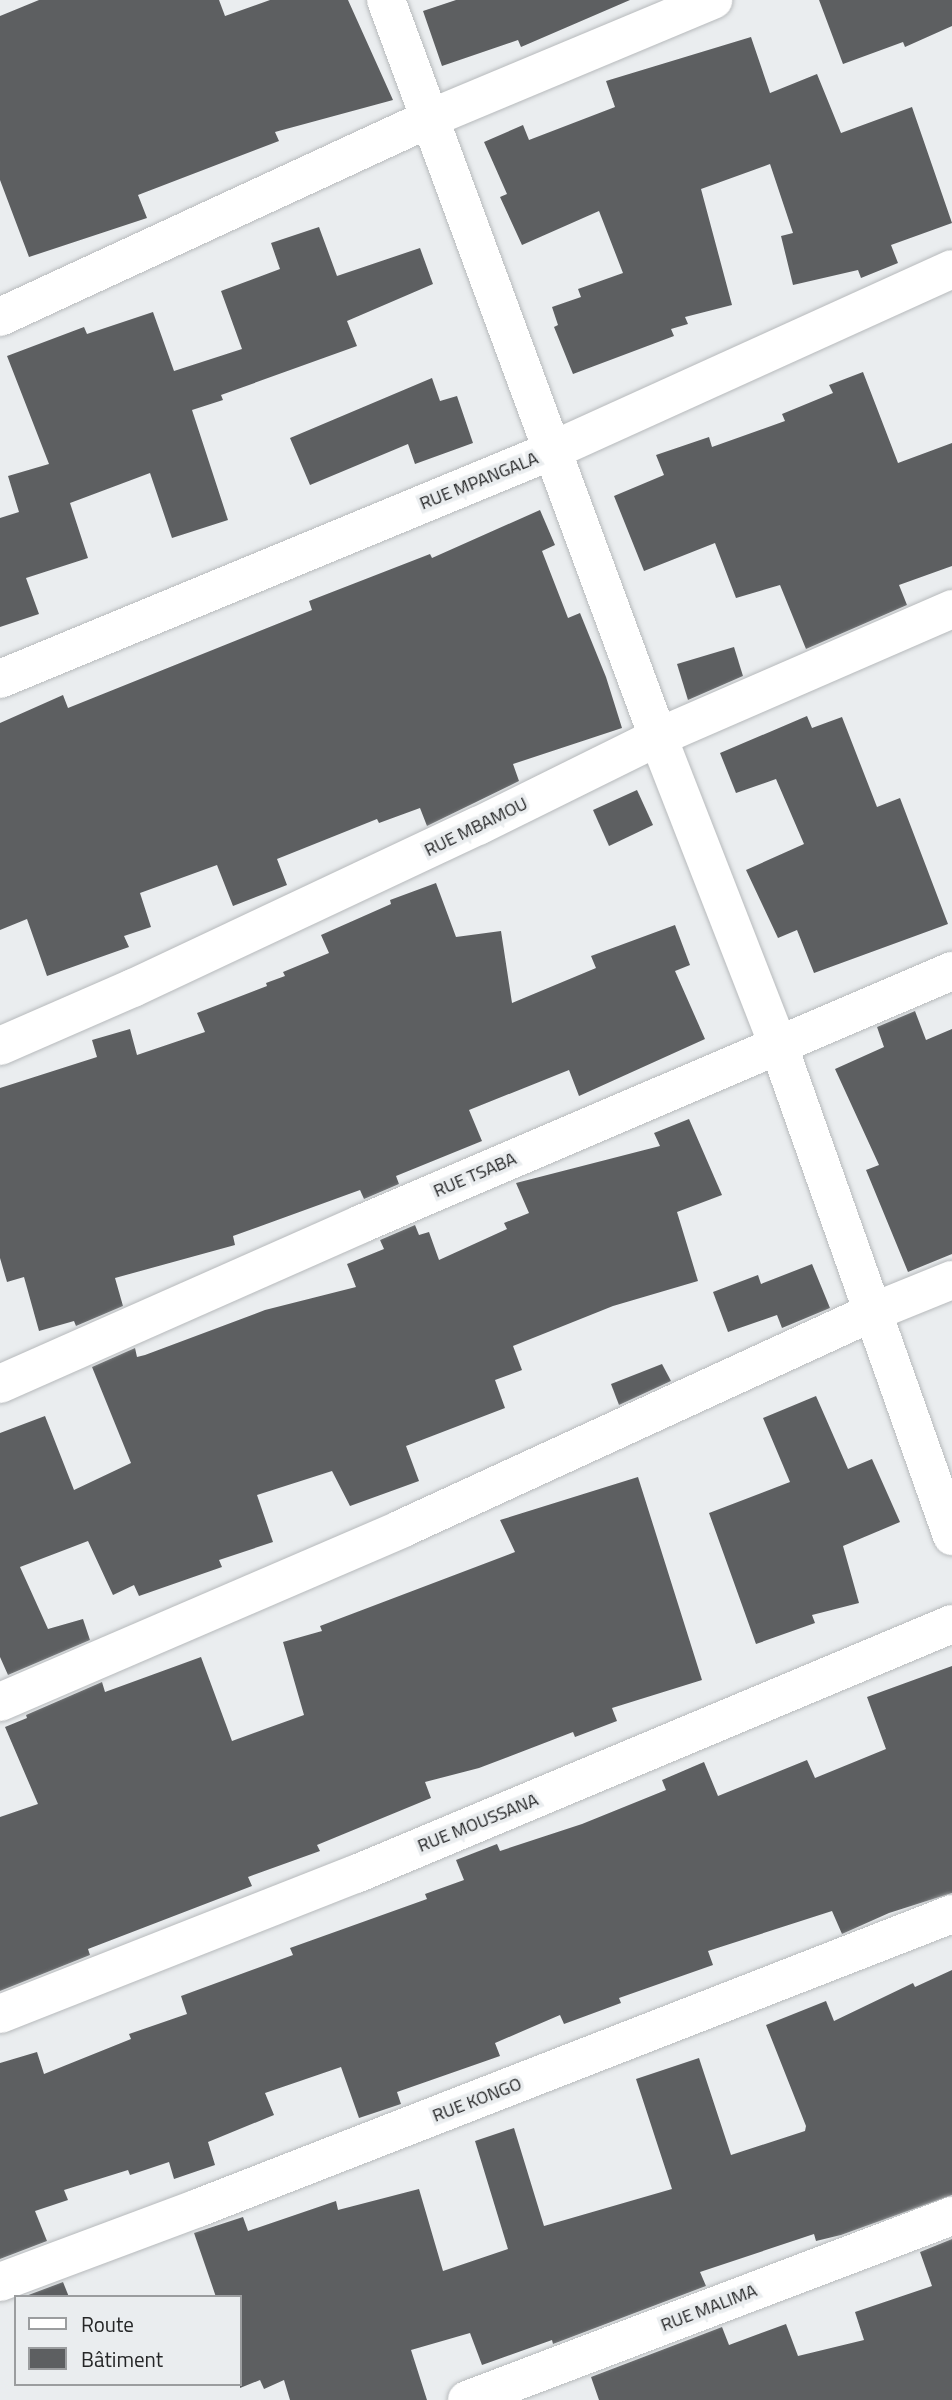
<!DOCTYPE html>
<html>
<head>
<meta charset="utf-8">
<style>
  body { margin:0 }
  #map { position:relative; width:952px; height:2400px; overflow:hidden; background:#eaedef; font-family:"Titillium Web",sans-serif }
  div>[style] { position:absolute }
  .building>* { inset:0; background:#5d5f61 }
  .roads { filter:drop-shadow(0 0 2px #b7babc) drop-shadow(0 0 2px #b7babc) }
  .minor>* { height:38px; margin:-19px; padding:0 19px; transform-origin:19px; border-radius:19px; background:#fff }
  span { translate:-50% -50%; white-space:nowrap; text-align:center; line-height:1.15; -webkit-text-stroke:7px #eaedef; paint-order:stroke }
  .street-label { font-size:18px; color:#252627 }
  .legend { position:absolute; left:14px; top:2295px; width:228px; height:91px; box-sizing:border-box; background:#eaedef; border:2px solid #9b9d9f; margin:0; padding:9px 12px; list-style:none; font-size:21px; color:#252627 }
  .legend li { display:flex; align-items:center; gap:14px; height:35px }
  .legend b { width:35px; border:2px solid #9b9d9f }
</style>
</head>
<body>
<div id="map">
  <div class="building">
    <div style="clip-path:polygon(39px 0,219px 0,225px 16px,270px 0,348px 0,393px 100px,275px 132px,279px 141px,138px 195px,147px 218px,29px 257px,0 180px,0 16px)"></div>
    <div style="clip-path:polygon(456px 0,630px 0,521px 47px,518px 40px,442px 66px,423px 11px)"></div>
    <div style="clip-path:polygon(819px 0,952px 0,952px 26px,905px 47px,903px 42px,843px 64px)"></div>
    <div style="clip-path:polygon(751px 37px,770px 93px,817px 74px,841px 133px,912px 107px,952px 223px,891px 245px,898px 263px,861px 278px,858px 270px,793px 285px,781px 236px,793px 233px,770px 164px,701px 189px,732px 305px,685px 317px,688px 324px,671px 329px,674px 336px,573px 374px,554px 327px,558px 325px,552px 307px,581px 297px,578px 289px,623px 273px,599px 211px,522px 245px,500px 197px,507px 194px,484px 142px,523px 125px,529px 140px,615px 107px,606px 81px)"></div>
    <div style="clip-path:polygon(319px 227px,337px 276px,420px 248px,433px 284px,347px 321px,357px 346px,221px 395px,223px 400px,192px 410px,228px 520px,172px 538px,150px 473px,70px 503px,88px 558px,26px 578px,39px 614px,0 627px,0 518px,19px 512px,8px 476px,49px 464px,7px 356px,84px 327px,87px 334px,153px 312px,174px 371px,242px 349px,221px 291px,280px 269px,271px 243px)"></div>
    <div style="clip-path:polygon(863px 372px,898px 463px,952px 443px,952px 566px,899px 585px,907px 605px,806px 649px,780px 585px,736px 598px,715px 543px,644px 571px,614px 496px,664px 475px,656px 455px,709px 437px,712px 447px,785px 421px,782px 414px,833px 393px,829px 385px)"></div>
    <div style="clip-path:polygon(432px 378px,440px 401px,457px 396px,473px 443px,415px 464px,408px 444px,310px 485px,290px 438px)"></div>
    <div style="clip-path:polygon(540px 510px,555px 545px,542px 551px,568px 618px,580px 613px,606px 677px,622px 728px,513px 764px,519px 781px,427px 826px,420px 808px,379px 823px,377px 819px,277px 859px,287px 885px,233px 906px,217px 865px,140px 893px,151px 927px,124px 936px,129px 947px,47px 976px,27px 919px,0 930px,0 723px,63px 695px,68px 708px,312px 610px,309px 601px,430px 554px,432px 558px)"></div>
    <div style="clip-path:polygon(734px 647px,743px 676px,688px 700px,677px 664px)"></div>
    <div style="clip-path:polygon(807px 716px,812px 728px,842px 717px,877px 807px,900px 798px,948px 924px,814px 973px,797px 930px,778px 938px,746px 870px,804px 844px,776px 779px,736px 793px,720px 753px)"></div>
    <div style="clip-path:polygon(637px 790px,653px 825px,609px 846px,593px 810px)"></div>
    <div style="clip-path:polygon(436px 883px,456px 937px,501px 931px,512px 1003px,596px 968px,591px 956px,675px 925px,690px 965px,675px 971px,705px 1039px,579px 1096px,569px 1070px,469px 1110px,482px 1141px,396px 1176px,399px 1184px,364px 1199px,360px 1190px,233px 1236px,235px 1245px,115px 1278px,123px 1306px,76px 1326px,74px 1321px,39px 1331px,24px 1277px,7px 1282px,0 1258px,0 1088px,97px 1057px,92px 1040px,130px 1029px,137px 1055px,205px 1032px,197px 1013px,267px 986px,266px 983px,285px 976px,283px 972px,329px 953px,321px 935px,391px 904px,390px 900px)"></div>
    <div style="clip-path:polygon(915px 1011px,926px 1040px,952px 1029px,952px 1254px,908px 1272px,866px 1170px,879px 1165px,835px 1069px,884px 1047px,877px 1027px)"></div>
    <div style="clip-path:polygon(689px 1119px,722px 1195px,677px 1212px,698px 1281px,613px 1306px,513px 1346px,522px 1370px,495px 1380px,505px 1408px,406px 1446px,419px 1481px,350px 1506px,332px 1471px,257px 1495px,273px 1542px,219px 1560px,222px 1567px,139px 1596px,134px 1585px,113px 1595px,88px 1541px,20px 1567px,48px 1629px,83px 1619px,90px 1640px,8px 1675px,0 1657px,0 1433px,45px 1416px,74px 1490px,131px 1463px,92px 1367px,135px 1348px,137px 1357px,145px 1355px,265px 1310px,356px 1287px,347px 1264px,384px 1249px,380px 1240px,415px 1225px,419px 1235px,429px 1232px,439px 1260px,507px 1229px,504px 1223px,529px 1213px,516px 1183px,660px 1146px,654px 1133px)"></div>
    <div style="clip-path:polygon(812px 1264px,830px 1308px,782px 1328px,777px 1315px,728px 1332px,713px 1292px,758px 1275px,761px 1284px)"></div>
    <div style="clip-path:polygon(662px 1364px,671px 1381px,619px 1405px,611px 1384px)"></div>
    <div style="clip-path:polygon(816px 1396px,848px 1469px,872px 1459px,900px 1522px,843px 1546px,859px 1603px,812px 1615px,815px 1623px,756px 1644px,709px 1513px,790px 1482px,763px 1418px)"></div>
    <div style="clip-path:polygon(638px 1477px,702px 1680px,612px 1708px,617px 1721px,575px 1737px,573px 1732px,479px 1768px,425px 1782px,431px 1798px,317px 1845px,320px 1851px,248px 1877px,252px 1886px,88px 1949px,90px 1955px,0 1991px,0 1817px,38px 1804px,5px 1727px,27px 1718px,26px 1715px,102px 1682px,105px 1692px,201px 1657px,232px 1741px,304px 1715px,283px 1642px,322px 1631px,320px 1626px,515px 1552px,500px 1520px)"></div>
    <div style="clip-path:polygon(952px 1666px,952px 1893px,889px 1913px,842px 1934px,832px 1911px,708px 1951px,713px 1965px,619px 1998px,621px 2003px,564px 2024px,560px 2015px,495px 2043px,500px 2056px,397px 2092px,401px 2104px,359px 2118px,341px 2067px,265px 2093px,274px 2115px,208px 2142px,215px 2165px,174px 2179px,169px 2162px,130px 2175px,128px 2170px,64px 2190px,68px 2200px,35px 2211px,47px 2241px,0 2259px,0 2063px,37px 2052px,44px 2074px,131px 2039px,129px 2034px,187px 2014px,181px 1996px,293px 1955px,290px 1948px,427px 1899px,425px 1894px,464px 1880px,456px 1860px,497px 1844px,500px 1851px,582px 1824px,666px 1790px,662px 1780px,704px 1762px,718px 1796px,807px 1760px,815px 1778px,886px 1749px,867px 1697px)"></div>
    <div style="clip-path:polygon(952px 1970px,952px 2195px,841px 2235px,816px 2241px,814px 2234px,700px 2272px,706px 2286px,553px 2344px,552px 2340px,482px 2365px,470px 2333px,411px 2350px,427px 2400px,290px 2400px,284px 2380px,264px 2389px,260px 2380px,240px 2388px,240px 2297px,216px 2297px,194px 2233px,243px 2217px,248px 2231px,336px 2201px,338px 2210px,419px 2189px,443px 2271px,508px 2249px,475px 2141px,514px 2128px,544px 2226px,672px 2189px,636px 2079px,699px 2058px,731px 2155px,805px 2131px,806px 2126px,766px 2025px,826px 2001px,834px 2021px,913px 1983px,915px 1987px)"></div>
    <div style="clip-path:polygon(952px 2239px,952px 2400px,599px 2400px,591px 2377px,722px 2327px,729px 2345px,786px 2324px,798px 2356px,864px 2340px,855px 2312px,932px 2286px,920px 2252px)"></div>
    <div style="clip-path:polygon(63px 2282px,69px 2297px,23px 2297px)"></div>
  </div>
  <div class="roads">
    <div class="minor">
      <div style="left:386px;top:0;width:786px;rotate:69.74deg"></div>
      <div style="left:658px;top:737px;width:330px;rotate:68.7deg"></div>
      <div style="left:778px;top:1044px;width:522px;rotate:70.52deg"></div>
      <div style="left:0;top:317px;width:475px;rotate:-24.8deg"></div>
      <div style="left:431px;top:118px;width:306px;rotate:-22.7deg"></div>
      <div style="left:0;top:679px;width:596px;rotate:-22.48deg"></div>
      <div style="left:551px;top:451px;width:440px;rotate:-24.4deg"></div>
      <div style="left:0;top:1046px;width:145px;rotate:-23.6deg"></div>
      <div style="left:133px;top:988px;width:381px;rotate:-25.2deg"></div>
      <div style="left:478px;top:826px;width:201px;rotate:-26.3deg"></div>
      <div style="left:658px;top:737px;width:321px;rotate:-23.5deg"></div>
      <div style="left:0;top:1384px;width:395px;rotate:-23.9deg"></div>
      <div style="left:361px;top:1224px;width:643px;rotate:-23.18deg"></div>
      <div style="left:0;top:1702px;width:437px;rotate:-23.3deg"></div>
      <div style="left:401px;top:1529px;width:519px;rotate:-24.69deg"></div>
      <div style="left:873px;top:1312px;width:85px;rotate:-22.1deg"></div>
      <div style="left:0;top:2014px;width:383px;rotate:-21.5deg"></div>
      <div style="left:356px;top:1874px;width:646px;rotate:-22.76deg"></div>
      <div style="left:0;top:2282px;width:211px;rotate:-20.5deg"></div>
      <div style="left:198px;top:2208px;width:809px;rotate:-21.3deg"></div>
      <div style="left:467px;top:2400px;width:519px;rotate:-20.78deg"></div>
    </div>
  </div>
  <div class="street-label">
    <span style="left:479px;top:481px;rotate:-22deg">RUE MPANGALA</span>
    <span style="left:476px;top:827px;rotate:-26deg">RUE MBAMOU</span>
    <span style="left:475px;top:1175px;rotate:-23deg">RUE TSABA</span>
    <span style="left:478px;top:1823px;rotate:-22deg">RUE MOUSSANA</span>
    <span style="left:477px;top:2100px;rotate:-21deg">RUE KONGO</span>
    <span style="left:709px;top:2308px;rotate:-21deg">RUE MALIMA</span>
  </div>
  <ul class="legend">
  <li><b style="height:9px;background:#fff"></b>Route</li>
  <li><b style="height:19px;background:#5d5f61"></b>Bâtiment</li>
  </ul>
</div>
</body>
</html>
